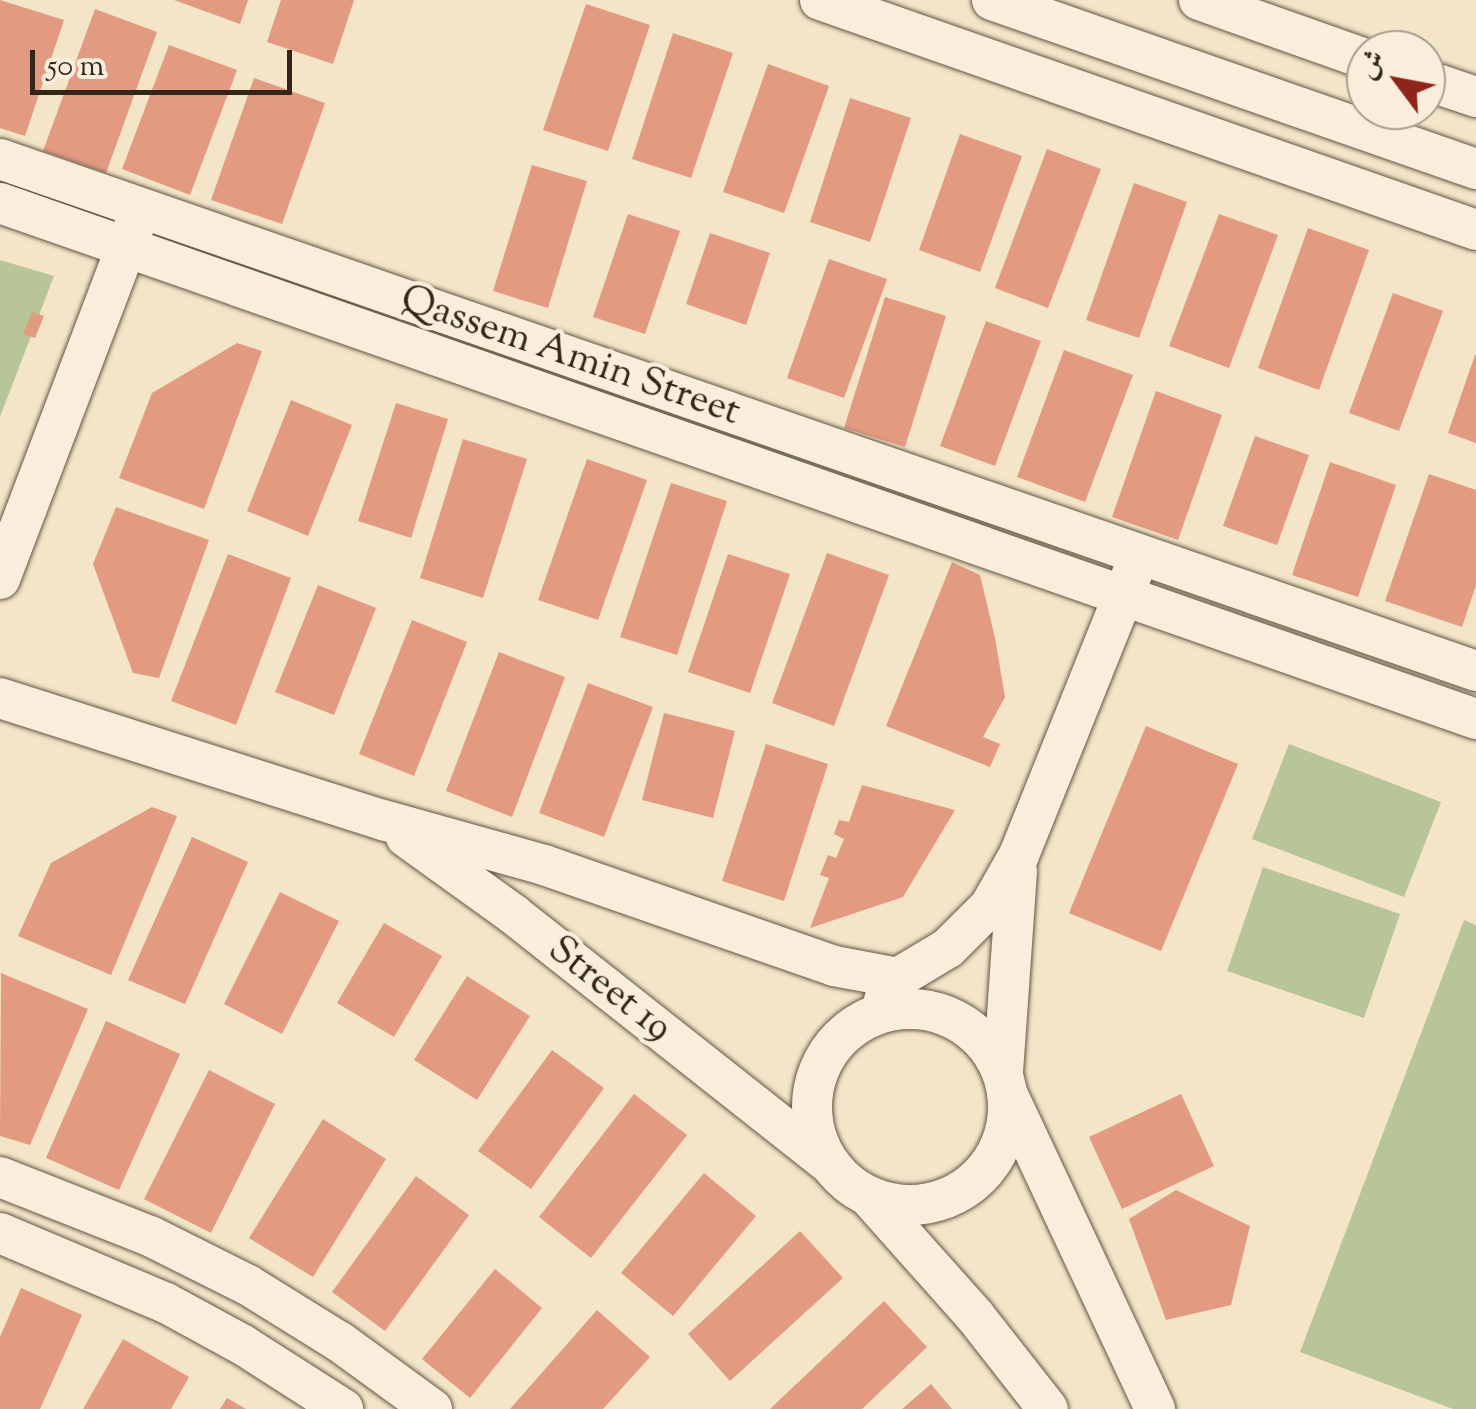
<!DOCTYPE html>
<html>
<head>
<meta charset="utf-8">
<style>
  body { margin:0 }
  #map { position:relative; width:1476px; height:1409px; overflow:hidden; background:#f4e5c8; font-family:"Sorts Mill Goudy",Amiri,serif }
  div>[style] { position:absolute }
  .green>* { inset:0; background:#b8c598 }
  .building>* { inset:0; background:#e29a81 }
  .roads { filter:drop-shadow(0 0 2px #625643) drop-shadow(0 0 2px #625643) }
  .minor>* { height:40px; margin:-20px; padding:0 20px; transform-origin:20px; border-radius:20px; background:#f8eedb }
  .minor>.ring { margin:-20px; padding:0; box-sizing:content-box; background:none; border:40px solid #f8eedb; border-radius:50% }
  span { translate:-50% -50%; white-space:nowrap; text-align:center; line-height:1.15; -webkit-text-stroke:9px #f8eedb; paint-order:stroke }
  .street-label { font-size:40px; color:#312617 }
  .north { position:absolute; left:1346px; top:30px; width:100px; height:100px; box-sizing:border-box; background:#f8eedb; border:2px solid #a89e8d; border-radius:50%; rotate:302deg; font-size:28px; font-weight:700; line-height:40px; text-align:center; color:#312617 }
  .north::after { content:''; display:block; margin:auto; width:35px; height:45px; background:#8f2418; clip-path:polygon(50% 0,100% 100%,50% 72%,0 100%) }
  .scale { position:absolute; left:30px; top:50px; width:262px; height:45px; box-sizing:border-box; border:5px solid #312617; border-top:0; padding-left:12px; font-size:30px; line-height:35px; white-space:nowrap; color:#312617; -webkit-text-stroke:8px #f8eedb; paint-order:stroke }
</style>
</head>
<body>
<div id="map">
  <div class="green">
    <div style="clip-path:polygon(0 260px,54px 276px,0 417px)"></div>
    <div style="clip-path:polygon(1289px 744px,1441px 802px,1404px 897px,1252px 839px)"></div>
    <div style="clip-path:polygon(1263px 867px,1400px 914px,1364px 1018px,1227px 971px)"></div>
    <div style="clip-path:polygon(1464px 920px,1476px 925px,1476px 1409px,1453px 1409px,1300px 1352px)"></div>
  </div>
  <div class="building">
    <div style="clip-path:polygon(0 0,64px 20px,25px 136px,0 128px)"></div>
    <div style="clip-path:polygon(174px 0,248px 0,240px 24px)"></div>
    <div style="clip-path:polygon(281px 0,354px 0,333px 64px,267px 42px)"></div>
    <div style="clip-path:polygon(586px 4px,650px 25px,608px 151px,543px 130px)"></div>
    <div style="clip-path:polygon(95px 9px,157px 32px,106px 173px,43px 151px)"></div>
    <div style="clip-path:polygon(673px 33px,733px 53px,691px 178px,632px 159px)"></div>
    <div style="clip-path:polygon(169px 45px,237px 70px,190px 195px,122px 169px)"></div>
    <div style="clip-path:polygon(768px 64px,829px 86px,784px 213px,723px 192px)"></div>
    <div style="clip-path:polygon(254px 78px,325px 103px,282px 224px,211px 200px)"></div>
    <div style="clip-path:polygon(850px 98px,911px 118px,870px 242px,810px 222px)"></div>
    <div style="clip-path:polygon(960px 134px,1022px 156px,980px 272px,919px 250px)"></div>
    <div style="clip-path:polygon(1047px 149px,1101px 169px,1048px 308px,995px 288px)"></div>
    <div style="clip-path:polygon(532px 165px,587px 181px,548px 308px,493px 291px)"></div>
    <div style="clip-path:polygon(1134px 183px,1187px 202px,1139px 338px,1086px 320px)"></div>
    <div style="clip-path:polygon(628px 214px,680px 231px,645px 334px,593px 317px)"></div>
    <div style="clip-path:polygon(1219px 214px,1278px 235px,1229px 368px,1169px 346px)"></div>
    <div style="clip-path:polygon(1308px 228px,1369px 250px,1319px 390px,1258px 368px)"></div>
    <div style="clip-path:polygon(710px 233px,770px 253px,746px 325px,686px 304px)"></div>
    <div style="clip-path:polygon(829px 259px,887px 279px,844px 398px,787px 378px)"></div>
    <div style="clip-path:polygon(1393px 293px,1443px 311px,1399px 431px,1349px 413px)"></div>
    <div style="clip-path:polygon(885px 297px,946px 316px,905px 447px,844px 428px)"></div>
    <div style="clip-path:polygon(32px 312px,44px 316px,35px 338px,23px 334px)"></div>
    <div style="clip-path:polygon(986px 321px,1041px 341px,995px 466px,940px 446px)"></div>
    <div style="clip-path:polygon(237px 343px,262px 351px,204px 509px,119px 478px,152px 393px)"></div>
    <div style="clip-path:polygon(1064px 350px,1133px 375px,1085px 502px,1017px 477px)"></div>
    <div style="clip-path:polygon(1475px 355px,1476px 355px,1476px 443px,1448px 433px)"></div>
    <div style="clip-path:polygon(1156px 391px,1222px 415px,1178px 540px,1112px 517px)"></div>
    <div style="clip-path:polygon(291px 400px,352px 425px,308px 536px,247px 511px)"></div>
    <div style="clip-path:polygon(396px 403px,448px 419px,411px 538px,358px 521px)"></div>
    <div style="clip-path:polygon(1255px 436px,1309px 455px,1277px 545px,1223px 526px)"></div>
    <div style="clip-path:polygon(463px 439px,527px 459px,483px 598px,420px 578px)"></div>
    <div style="clip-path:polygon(587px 459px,647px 480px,598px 620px,538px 600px)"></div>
    <div style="clip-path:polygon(1330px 462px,1396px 485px,1358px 597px,1292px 575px)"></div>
    <div style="clip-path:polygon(1429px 474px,1476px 490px,1476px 585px,1462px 627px,1385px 601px)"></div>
    <div style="clip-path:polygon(671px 483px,727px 501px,677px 655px,620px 637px)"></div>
    <div style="clip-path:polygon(116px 507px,209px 540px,159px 678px,133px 673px,93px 564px)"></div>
    <div style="clip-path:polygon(827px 553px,889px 575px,834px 726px,772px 703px)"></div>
    <div style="clip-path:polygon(228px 554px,291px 578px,236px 725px,171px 701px)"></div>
    <div style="clip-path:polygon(728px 554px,790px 574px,750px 693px,688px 672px)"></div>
    <div style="clip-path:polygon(952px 562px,980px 575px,995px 638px,1005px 697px,983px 737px,1000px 744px,990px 767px,886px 726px)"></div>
    <div style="clip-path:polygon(318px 585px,376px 608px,334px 715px,275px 692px)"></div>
    <div style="clip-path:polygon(412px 620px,467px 642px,414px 776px,359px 754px)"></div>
    <div style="clip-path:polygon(499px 652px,565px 677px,512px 817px,446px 791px)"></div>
    <div style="clip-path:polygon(588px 683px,653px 707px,604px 837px,539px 813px)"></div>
    <div style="clip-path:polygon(664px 713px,735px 731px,713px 818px,642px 800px)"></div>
    <div style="clip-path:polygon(1146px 726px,1238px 764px,1161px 951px,1069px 913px)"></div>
    <div style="clip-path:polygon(766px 744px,828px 764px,784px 901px,722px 881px)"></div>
    <div style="clip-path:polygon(862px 785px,955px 810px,903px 897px,810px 928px,829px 878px,820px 875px,828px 855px,836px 858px,844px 839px,834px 834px,839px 820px,849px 822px)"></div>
    <div style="clip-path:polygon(152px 807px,177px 816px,111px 975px,18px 936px,51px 863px)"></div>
    <div style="clip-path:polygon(192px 837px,248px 862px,185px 1004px,128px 980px)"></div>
    <div style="clip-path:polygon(280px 892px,339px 921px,282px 1034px,224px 1004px)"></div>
    <div style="clip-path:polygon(384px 923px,442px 956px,394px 1037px,337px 1003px)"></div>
    <div style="clip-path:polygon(1px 973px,88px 1009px,30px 1145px,0 1136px)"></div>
    <div style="clip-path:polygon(467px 976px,530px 1016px,477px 1100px,414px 1060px)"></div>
    <div style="clip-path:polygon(106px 1021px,180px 1054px,119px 1190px,46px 1158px)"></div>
    <div style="clip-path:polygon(552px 1050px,604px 1088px,531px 1189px,478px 1151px)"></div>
    <div style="clip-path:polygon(209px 1070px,275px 1104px,211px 1233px,144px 1199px)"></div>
    <div style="clip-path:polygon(634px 1094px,687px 1135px,591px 1258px,539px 1217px)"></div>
    <div style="clip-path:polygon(1181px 1094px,1214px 1166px,1122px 1209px,1089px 1137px)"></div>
    <div style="clip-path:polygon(323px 1119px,386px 1159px,313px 1277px,249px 1238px)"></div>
    <div style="clip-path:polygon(704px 1173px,756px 1216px,673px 1316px,621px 1273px)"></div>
    <div style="clip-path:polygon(416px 1176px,469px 1215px,385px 1331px,332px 1292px)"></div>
    <div style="clip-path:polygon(1176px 1190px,1250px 1226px,1231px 1305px,1166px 1320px,1129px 1219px)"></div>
    <div style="clip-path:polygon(800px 1231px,843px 1278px,730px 1381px,688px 1334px)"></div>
    <div style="clip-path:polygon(495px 1269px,542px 1308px,470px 1398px,422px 1359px)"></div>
    <div style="clip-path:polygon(21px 1288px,82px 1315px,40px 1409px,0 1409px,0 1337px)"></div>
    <div style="clip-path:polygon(884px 1301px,927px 1347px,862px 1409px,770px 1409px)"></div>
    <div style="clip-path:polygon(597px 1310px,650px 1357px,603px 1409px,510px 1409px)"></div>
    <div style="clip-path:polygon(123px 1339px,189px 1377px,171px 1409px,83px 1409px)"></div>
    <div style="clip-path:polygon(931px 1384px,952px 1409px,902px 1409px)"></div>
    <div style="clip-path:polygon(227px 1398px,246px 1409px,220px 1409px)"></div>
  </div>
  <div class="roads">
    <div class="minor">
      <div style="left:820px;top:0;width:695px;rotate:19.32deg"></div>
      <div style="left:992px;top:0;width:513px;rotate:19.25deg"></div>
      <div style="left:1199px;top:0;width:177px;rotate:19.5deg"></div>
      <div style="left:1426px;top:80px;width:53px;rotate:18.8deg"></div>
      <div style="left:0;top:159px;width:1562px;rotate:19.13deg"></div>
      <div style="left:0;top:203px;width:1564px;rotate:19.27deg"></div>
      <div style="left:0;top:579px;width:381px;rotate:-69.2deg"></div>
      <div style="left:0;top:698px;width:402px;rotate:17.7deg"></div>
      <div style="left:383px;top:820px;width:167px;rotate:15.6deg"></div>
      <div style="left:544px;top:865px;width:307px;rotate:19.2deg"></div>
      <div style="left:834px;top:966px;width:65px;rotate:10.6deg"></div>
      <div style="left:406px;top:837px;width:132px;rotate:35.7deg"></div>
      <div style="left:513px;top:914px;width:405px;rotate:38.3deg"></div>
      <div style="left:884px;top:1000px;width:26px;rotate:-58deg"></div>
      <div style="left:898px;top:978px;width:58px;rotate:-31deg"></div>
      <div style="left:948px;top:948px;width:59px;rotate:-45deg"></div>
      <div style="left:990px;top:906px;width:59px;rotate:-60.4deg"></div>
      <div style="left:1019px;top:855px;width:305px;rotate:-68.1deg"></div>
      <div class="ring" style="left:812px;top:1009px;width:156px;height:156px"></div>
      <div style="left:1003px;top:1072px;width:201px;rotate:-86deg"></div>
      <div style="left:1008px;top:1095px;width:347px;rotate:64.9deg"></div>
      <div style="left:0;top:1177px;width:161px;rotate:21.5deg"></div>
      <div style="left:150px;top:1236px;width:110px;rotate:26.6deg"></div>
      <div style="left:248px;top:1285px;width:108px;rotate:31.8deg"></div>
      <div style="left:340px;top:1342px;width:114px;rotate:36.1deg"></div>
      <div style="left:869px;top:1197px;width:159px;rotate:48.3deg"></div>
      <div style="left:975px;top:1316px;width:118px;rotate:51.9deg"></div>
      <div style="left:0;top:1233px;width:180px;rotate:22.9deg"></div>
      <div style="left:166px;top:1303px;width:88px;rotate:28.6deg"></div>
      <div style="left:243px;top:1345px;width:119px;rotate:32.6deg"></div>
    </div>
  </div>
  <div class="street-label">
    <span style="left:570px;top:357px;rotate:19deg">Qassem Amin Street</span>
    <span style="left:609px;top:990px;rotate:38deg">Street 19</span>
  </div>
  <div class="north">ش</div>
  <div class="scale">50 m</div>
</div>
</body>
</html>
